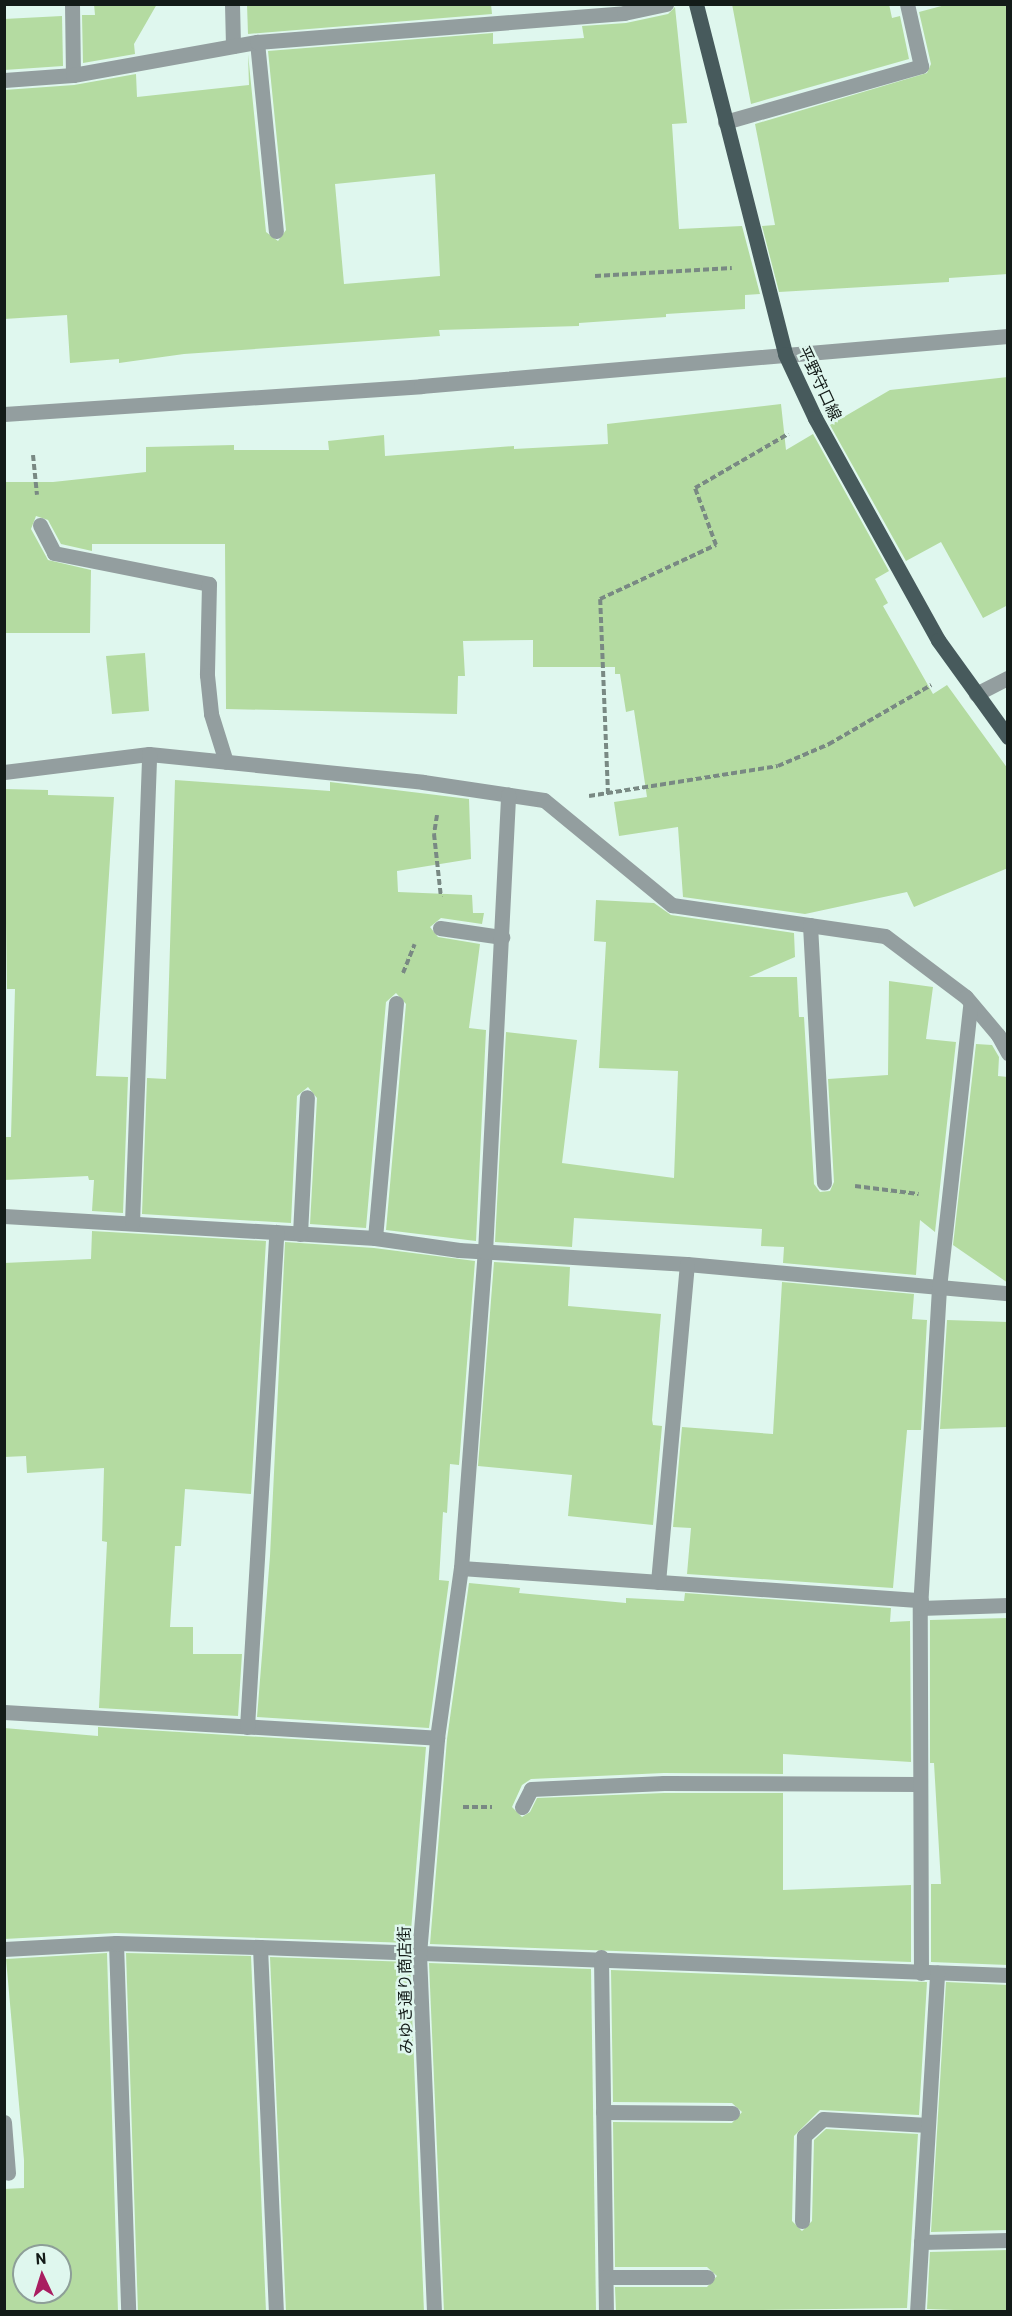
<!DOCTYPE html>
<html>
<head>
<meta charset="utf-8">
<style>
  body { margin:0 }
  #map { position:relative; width:1012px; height:2316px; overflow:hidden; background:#dff7ee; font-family:Barlow,"Noto Sans JP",sans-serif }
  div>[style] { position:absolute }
  .building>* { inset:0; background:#b4dba1 }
  .path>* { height:4px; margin-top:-2px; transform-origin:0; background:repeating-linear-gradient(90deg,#798983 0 6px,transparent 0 9px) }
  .minor>* { height:15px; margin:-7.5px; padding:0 7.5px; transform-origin:7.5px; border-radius:7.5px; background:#939e9f }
  .major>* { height:15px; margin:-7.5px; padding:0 7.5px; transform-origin:7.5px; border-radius:7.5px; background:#475a5c }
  span { translate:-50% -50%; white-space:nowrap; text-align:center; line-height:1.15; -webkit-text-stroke:5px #dff7ee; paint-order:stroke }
  .street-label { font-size:16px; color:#131b18 }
  .frame { position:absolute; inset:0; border:6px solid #131b18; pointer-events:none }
  .north { position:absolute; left:12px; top:2244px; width:60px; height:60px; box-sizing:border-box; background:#dff7ee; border:2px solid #8d9f98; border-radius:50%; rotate:356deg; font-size:16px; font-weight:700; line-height:24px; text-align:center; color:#131b18 }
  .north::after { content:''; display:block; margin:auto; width:21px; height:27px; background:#a91e61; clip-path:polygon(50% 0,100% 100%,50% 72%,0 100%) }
</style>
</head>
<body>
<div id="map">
  <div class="building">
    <div style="clip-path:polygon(94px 4px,157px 4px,134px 44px,135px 54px,83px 63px,82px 15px,95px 15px)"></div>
    <div style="clip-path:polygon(247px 4px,491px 4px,492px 14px,248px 34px)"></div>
    <div style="clip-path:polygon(732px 4px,889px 4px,892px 18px,900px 16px,909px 59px,751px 104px)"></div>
    <div style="clip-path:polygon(949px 4px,1008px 4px,1008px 274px,949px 278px,949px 282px,779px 292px,762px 226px,775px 225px,755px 124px,927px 73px,931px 64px,919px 12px)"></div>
    <div style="clip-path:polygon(evenodd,675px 7px,687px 123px,672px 124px,679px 229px,742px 226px,760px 294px,745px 295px,745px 309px,666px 314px,666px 317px,579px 323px,579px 326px,439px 330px,440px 336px,184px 354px,119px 363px,119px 359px,70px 363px,67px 315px,4px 319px,4px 90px,74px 85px,136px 74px,137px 97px,249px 85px,248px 54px,266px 232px,278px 241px,286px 230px,268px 51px,493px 33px,493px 44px,584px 38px,582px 26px,626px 23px,668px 14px,675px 7px,435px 174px,440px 276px,344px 284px,335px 184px,435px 174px)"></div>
    <div style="clip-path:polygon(62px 16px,63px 66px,4px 70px,4px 19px)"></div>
    <div style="clip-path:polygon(1008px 377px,1008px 605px,983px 618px,941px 542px,906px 561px,830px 425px,890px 390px)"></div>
    <div style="clip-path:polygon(781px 404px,786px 450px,813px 434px,889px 571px,875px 579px,888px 603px,883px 606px,933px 694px,947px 685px,1008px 769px,1008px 868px,914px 907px,907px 892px,805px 914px,683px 897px,678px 827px,619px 836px,614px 802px,647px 797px,634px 710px,626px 712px,620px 674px,615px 674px,615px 667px,533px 667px,533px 640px,463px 641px,465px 676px,458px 676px,457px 714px,226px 709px,225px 544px,92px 544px,92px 551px,61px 544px,48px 520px,36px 516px,31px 529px,48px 560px,91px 570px,90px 633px,4px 633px,4px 482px,53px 482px,146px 472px,146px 447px,234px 445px,234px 450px,329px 450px,328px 441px,384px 435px,385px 456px,514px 446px,514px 449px,608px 444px,607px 424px)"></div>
    <div style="clip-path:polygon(145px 653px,149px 711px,112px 714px,106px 656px)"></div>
    <div style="clip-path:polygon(175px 780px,330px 791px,330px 782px,469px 799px,471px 859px,397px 871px,398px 892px,472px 895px,473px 913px,484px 913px,482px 924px,441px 918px,430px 927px,438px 937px,480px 944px,469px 1028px,486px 1030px,476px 1241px,386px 1230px,406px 1004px,396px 993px,386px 1002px,366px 1228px,310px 1224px,317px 1098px,308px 1087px,297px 1096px,291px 1223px,142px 1214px,147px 1078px,166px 1079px)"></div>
    <div style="clip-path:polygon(4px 789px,48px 790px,48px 795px,114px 797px,96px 1076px,128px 1077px,123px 1213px,92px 1211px,94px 1180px,89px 1180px,88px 1176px,4px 1180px,4px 1137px,11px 1137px,15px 989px,7px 989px)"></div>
    <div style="clip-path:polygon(596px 900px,654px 903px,671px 915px,794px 933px,795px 957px,749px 977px,797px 977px,799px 1017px,804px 1017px,814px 1184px,820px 1192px,830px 1191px,834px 1182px,828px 1079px,888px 1075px,889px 981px,933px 987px,926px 1039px,956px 1042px,935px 1232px,920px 1220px,916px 1275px,783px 1263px,784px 1247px,761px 1246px,762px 1229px,574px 1218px,572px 1247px,495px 1242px,506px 1032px,577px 1040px,562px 1163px,674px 1178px,678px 1071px,599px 1068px,606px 942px,594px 941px)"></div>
    <div style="clip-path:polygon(976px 1044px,992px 1045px,999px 1057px,998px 1076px,1008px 1077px,1008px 1283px,953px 1245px)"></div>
    <div style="clip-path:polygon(92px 1231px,266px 1241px,251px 1494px,185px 1489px,181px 1546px,175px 1546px,170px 1627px,193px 1627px,193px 1654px,242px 1654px,238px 1716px,99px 1708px,107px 1542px,102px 1541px,104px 1468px,27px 1473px,26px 1456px,4px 1457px,4px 1263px,91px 1259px)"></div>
    <div style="clip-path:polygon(285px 1242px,374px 1248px,475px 1261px,459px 1465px,450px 1464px,447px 1513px,443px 1512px,439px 1580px,449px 1581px,429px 1728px,257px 1717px,270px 1556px)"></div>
    <div style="clip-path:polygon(494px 1262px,570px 1267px,568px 1306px,661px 1314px,652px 1420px,653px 1425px,662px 1426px,653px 1525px,568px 1516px,572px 1475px,478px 1466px)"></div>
    <div style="clip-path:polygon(782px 1282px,914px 1294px,912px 1319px,927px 1320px,921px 1430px,907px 1430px,893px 1588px,687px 1574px,691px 1528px,673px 1527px,682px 1427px,773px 1434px)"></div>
    <div style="clip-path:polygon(947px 1320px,1008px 1322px,1008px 1427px,940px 1429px)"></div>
    <div style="clip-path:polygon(469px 1583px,520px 1588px,519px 1593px,626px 1603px,626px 1598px,684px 1601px,685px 1593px,891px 1608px,890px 1622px,910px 1621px,911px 1762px,783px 1754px,783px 1774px,664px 1773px,531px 1779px,522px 1785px,512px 1807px,522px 1817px,530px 1812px,537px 1798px,664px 1793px,783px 1793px,783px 1890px,911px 1885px,911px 1962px,430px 1944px,447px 1739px)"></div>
    <div style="clip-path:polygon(1008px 1618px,1008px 1965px,931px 1962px,931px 1884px,941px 1884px,934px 1763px,930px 1763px,930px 1620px)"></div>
    <div style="clip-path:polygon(98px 1727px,426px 1747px,410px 1943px,116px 1933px,4px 1939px,4px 1728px,98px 1736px)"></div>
    <div style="clip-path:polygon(evenodd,107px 1953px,118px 2312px,4px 2312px,4px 2189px,24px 2188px,24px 2160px,6px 1959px,107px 1953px,24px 2256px,60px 2256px,60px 2292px,24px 2292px,24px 2256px)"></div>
    <div style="clip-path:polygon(126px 1953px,251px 1956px,266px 2312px,138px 2312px)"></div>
    <div style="clip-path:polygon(270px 1957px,410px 1962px,424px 2312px,286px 2312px)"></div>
    <div style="clip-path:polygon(429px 1963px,591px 1969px,596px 2312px,444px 2312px)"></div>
    <div style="clip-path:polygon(611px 1970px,927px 1982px,919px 2115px,820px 2110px,794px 2136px,792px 2221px,802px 2231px,812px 2221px,814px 2140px,826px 2129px,918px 2134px,907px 2308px,616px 2312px,615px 2287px,707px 2287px,717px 2276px,707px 2267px,615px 2267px,613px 2122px,732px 2123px,742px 2112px,732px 2103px,613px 2102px)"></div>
    <div style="clip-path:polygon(946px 1982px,1008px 1985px,1008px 2230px,931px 2232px)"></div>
    <div style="clip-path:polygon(1008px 2250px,1008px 2312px,927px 2309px,930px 2252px)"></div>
  </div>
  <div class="path">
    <div style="left:595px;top:276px;width:137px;rotate:-3.3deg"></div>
    <div style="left:33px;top:455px;width:40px;rotate:84.3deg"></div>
    <div style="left:608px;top:794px;width:195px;rotate:-92.3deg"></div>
    <div style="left:600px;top:599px;width:128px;rotate:-25deg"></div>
    <div style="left:716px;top:545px;width:61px;rotate:-110.2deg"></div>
    <div style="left:695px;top:488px;width:108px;rotate:-30.1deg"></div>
    <div style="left:589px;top:796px;width:191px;rotate:-9deg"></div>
    <div style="left:778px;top:766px;width:56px;rotate:-23.3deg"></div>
    <div style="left:829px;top:744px;width:118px;rotate:-30deg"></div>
    <div style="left:437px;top:815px;width:19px;rotate:99deg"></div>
    <div style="left:434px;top:834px;width:63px;rotate:83.7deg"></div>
    <div style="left:403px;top:973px;width:31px;rotate:-68deg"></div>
    <div style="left:855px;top:1186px;width:64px;rotate:7.1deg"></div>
    <div style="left:463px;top:1807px;width:29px"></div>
  </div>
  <div class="minor">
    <div style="left:72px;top:4px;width:71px;rotate:89.2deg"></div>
    <div style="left:232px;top:4px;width:42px;rotate:88.6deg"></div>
    <div style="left:257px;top:42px;width:190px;rotate:84.3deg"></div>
    <div style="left:4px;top:80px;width:69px;rotate:-4.1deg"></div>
    <div style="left:73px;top:75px;width:187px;rotate:-10.2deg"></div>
    <div style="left:257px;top:42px;width:368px;rotate:-4.5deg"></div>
    <div style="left:624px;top:13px;width:43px;rotate:-12.1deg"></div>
    <div style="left:725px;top:122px;width:204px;rotate:-15.9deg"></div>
    <div style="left:921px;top:66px;width:64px;rotate:-102.7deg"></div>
    <div style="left:4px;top:414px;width:418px;rotate:-3.8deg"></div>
    <div style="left:421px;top:386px;width:589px;rotate:-4.87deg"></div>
    <div style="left:40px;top:525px;width:31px;rotate:63deg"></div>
    <div style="left:54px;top:553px;width:158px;rotate:11.3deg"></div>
    <div style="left:209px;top:584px;width:91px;rotate:91.3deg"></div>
    <div style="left:207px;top:675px;width:39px;rotate:84deg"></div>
    <div style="left:211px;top:714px;width:50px;rotate:72.6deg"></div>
    <div style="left:976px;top:694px;width:36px;rotate:-27deg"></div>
    <div style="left:4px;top:772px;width:146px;rotate:-7.1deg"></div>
    <div style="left:149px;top:754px;width:275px;rotate:5.8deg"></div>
    <div style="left:423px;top:782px;width:122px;rotate:8.5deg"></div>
    <div style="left:544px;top:800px;width:166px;rotate:39.4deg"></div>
    <div style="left:672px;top:905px;width:215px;rotate:8.3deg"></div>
    <div style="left:885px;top:936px;width:101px;rotate:37deg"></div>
    <div style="left:966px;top:997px;width:50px;rotate:49.9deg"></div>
    <div style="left:998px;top:1035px;width:21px;rotate:61deg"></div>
    <div style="left:810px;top:925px;width:258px;rotate:86.9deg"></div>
    <div style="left:440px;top:928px;width:63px;rotate:8.3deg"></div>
    <div style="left:4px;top:1216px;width:372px;rotate:3.4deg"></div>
    <div style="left:375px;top:1238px;width:85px;rotate:8.1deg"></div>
    <div style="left:459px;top:1250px;width:228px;rotate:3.5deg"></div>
    <div style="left:687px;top:1264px;width:322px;rotate:5.2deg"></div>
    <div style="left:132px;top:1223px;width:469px;rotate:-87.9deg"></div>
    <div style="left:300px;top:1234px;width:137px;rotate:-87.1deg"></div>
    <div style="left:375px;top:1238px;width:236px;rotate:-84.9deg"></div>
    <div style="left:461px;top:1568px;width:461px;rotate:4deg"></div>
    <div style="left:658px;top:1582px;width:319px;rotate:-84.8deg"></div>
    <div style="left:920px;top:1608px;width:88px;rotate:-2deg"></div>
    <div style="left:4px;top:1712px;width:434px;rotate:3.4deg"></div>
    <div style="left:247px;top:1727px;width:496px;rotate:-86.6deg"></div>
    <div style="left:522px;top:1807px;width:20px;rotate:-63deg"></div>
    <div style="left:531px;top:1789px;width:133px;rotate:-2.6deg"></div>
    <div style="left:664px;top:1783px;width:255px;rotate:0.2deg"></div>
    <div style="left:116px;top:1943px;width:369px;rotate:88.1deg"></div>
    <div style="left:260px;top:1947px;width:365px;rotate:87.5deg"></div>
    <div style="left:4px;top:1949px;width:112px;rotate:-3.1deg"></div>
    <div style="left:116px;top:1943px;width:144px;rotate:1.6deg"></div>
    <div style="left:260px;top:1947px;width:749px;rotate:2.14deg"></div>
    <div style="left:601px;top:1957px;width:355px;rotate:89.2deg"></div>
    <div style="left:921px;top:1973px;width:365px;rotate:-90.2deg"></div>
    <div style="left:920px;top:1608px;width:321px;rotate:-86.6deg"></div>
    <div style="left:939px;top:1288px;width:285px;rotate:-83.7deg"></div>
    <div style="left:603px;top:2112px;width:129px;rotate:0.4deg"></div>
    <div style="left:4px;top:2122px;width:51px;rotate:85.5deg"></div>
    <div style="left:802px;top:2221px;width:85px;rotate:-88.7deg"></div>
    <div style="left:804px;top:2136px;width:25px;rotate:-42deg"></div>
    <div style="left:823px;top:2119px;width:105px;rotate:3.3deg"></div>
    <div style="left:921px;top:2242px;width:87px;rotate:-1.3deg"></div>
    <div style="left:606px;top:2277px;width:101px"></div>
    <div style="left:434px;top:2312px;width:358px;rotate:-92.4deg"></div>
    <div style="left:419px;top:1954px;width:217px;rotate:-85.2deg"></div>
    <div style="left:437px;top:1738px;width:172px;rotate:-82deg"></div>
    <div style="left:461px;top:1568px;width:317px;rotate:-85.7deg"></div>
    <div style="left:485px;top:1252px;width:458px;rotate:-87.1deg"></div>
    <div style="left:917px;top:2312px;width:340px;rotate:-86.6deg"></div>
  </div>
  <div class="major">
    <div style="left:696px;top:4px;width:361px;rotate:75.7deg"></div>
    <div style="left:785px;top:354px;width:71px;rotate:64.9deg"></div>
    <div style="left:815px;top:418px;width:254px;rotate:61deg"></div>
    <div style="left:938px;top:640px;width:120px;rotate:54.2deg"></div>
  </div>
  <div class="street-label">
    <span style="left:820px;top:383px;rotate:65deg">平野守口線</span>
    <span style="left:405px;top:1990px;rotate:-91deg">みゆき通り商店街</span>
  </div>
  <div class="frame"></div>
  <div class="north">N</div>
</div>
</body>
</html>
